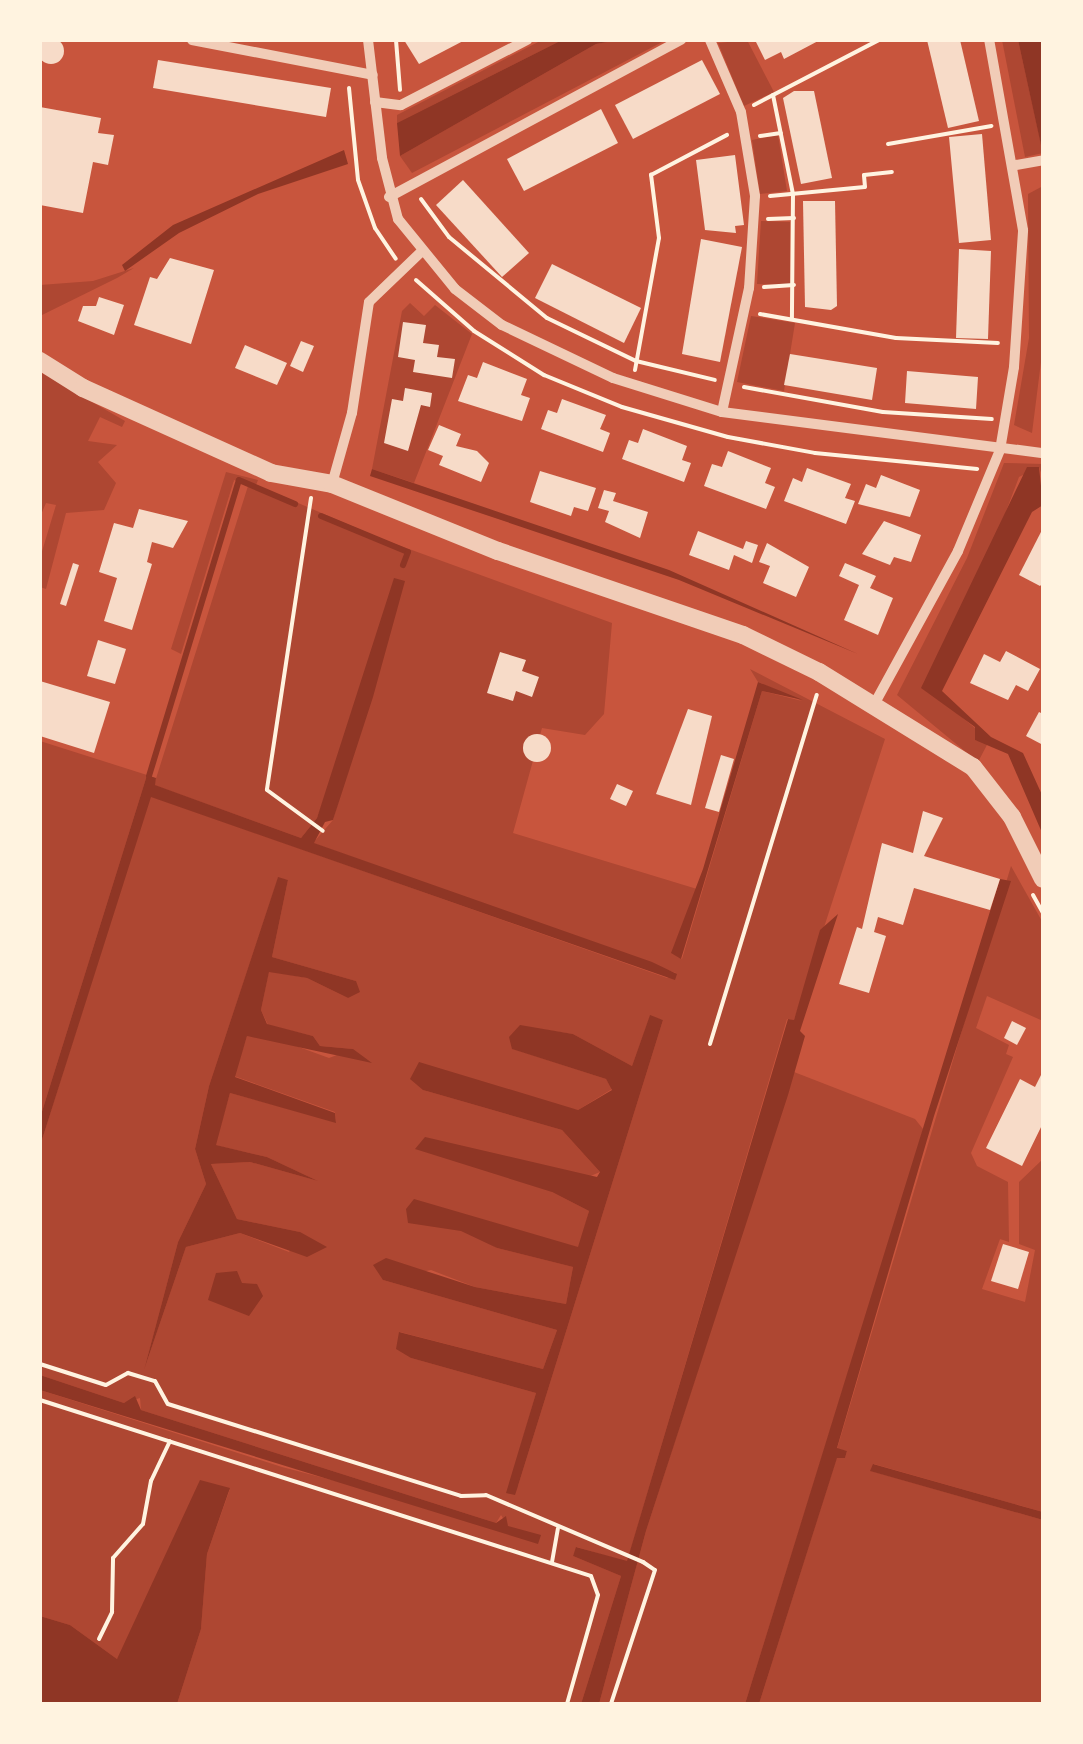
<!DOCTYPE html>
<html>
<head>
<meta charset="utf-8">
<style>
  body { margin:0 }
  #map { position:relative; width:1083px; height:1744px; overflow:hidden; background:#c8553d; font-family:Inter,sans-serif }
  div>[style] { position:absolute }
  .green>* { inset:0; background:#ae4732 }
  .water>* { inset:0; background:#8f3625 }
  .stream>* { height:6px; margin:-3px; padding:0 3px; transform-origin:3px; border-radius:3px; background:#8f3625 }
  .building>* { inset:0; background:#f7dbc8 }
  .round { border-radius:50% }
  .path>* { height:4px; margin:-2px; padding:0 2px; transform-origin:2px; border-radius:2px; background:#fff3e0 }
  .minor>* { height:10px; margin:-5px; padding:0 5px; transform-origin:5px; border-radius:5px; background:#f1ccb7 }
  .tertiary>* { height:18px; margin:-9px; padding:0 9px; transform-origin:9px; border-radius:9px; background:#f1ccb7 }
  span { translate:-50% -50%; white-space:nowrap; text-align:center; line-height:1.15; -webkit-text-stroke:10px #fff3e0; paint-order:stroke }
  .frame { position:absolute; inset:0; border:42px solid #fff3e0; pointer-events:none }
</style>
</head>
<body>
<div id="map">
  <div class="green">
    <div style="clip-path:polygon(542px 40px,562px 40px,397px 123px,397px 115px)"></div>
    <div style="clip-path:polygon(619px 40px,666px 40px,412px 173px,400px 156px,596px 44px)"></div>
    <div style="clip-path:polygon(747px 40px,774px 92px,744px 106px,718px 43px)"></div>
    <div style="clip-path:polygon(1002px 40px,1018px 40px,1043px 153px,1025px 157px)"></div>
    <div style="clip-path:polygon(778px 135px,787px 191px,760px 194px,752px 140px)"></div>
    <div style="clip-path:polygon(1043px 186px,1043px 346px,1032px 433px,1014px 425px,1029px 338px,1028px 194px)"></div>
    <div style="clip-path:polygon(761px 221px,790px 222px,790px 285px,757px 284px)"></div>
    <div style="clip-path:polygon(134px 268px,117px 278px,40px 316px,40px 285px,93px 281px)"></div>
    <div style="clip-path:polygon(410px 303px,424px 316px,435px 305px,472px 334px,414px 483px,372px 469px,402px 311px)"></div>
    <div style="clip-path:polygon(751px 316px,795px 323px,784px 391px,737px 382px)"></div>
    <div style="clip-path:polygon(40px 372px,125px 421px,122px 427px,100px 417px,88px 441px,117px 445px,98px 462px,116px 483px,104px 510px,66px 513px,46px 589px,40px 587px,40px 558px,56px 505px,46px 503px,40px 517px)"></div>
    <div style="clip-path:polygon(1004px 463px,1043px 464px,1043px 478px,1039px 467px,1019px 477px,936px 696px,975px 728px,975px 740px,988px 743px,978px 762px,897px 695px,967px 558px)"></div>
    <div style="clip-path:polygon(evenodd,226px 472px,258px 480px,256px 485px,387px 541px,612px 623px,604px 714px,585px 735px,542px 728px,513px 833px,697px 889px,672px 953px,682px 959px,762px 691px,802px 701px,758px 682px,750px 669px,885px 739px,794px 1020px,787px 1019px,627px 1562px,577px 1547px,573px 1556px,621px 1576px,581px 1704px,177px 1704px,201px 1629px,207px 1554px,230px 1489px,117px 1659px,70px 1625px,40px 1616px,40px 1390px,282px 1467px,508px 1526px,501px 1515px,496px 1523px,141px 1410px,140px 1398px,124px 1403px,40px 1375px,40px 1146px,150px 796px,667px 978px,676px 973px,313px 843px,333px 820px,404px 581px,317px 818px,301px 838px,154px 785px,248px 486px,234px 480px,181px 654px,171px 649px,226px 472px,278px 878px,288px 880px,272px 957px,356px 981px,348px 998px,307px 978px,269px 971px,261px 1010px,268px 1025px,313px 1036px,320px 1046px,353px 1049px,329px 1058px,274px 1038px,247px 1036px,234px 1076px,335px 1112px,336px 1122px,230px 1093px,215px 1145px,267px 1157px,318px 1181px,250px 1162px,211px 1164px,237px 1219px,300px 1232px,289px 1252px,240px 1233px,186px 1247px,144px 1370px,178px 1242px,206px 1184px,195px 1149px,209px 1086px,278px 878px,226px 472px,650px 1016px,663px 1020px,518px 1486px,507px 1493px,536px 1393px,411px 1358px,400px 1332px,543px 1369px,557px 1330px,383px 1280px,431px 1270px,475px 1287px,566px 1304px,573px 1267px,497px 1248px,414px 1200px,579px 1248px,589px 1211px,552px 1192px,600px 1172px,562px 1130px,423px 1090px,578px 1110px,612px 1089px,606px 1079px,513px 1049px,510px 1037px,520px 1026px,573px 1034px,632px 1066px,650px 1016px)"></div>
    <div style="clip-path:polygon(40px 741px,147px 775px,40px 1118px)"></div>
    <div style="clip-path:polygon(1011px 866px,1043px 923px,1043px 1021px,987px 996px,976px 1028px,1009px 1045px,1006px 1054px,1013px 1057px,971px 1153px,977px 1166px,1008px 1182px,1009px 1242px,1000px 1239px,982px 1289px,1025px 1302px,1035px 1250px,1019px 1244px,1019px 1182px,1043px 1159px,1043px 1512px,874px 1464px,871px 1471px,1043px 1520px,1043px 1704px,759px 1704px,837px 1457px,845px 1458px,847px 1451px,837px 1449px)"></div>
    <div style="clip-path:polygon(794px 1072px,915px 1119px,923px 1129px,916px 1154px,745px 1704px,599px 1704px,646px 1531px)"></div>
  </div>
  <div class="water">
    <div style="clip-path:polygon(562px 40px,619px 40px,596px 44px,400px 156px,397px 123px)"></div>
    <div style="clip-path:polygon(1018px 40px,1043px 40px,1043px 145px,1041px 145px)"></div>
    <div style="clip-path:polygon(344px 150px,348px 164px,258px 194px,179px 233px,125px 271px,122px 265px,173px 225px)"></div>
    <div style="clip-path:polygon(1027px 467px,1039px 467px,1043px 505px,1032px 512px,942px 691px,991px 737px,1023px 753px,1043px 797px,1043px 835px,1008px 754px,975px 740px,975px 727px,921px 688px)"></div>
    <div style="clip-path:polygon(372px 469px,669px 570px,858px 654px,679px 580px,370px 476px)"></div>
    <div style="clip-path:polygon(394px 578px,405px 581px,373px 697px,333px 820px,325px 822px,314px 843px,652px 962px,677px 974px,675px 980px,151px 797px,40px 1146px,40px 1118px,147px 775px,156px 778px,155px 785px,301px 838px,317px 818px)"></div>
    <div style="clip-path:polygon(758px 682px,803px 700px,762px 691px,681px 959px,671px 953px,703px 869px)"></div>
    <div style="clip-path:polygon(278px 877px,288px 880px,272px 957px,356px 981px,360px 992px,348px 998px,307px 978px,269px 972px,261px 1010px,267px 1024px,313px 1036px,320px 1046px,353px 1049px,372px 1063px,247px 1036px,235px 1077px,335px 1113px,336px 1123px,230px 1093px,216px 1145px,267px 1157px,318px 1181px,250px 1162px,211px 1164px,237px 1219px,300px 1232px,327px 1247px,307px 1257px,240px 1233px,186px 1247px,144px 1370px,178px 1242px,206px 1184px,195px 1149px,209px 1086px)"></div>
    <div style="clip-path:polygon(1000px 879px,1011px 881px,934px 1116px,837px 1448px,847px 1451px,845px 1458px,837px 1458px,759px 1704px,745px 1704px)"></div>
    <div style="clip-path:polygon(838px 914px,800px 1031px,805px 1036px,788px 1095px,646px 1531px,599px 1704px,581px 1704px,621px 1576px,573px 1556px,576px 1547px,627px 1561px,788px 1019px,794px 1020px,820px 930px)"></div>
    <div style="clip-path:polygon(650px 1015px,663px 1020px,518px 1486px,515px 1495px,506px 1493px,536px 1393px,411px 1358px,396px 1349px,399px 1332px,543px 1369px,557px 1330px,383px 1280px,373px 1265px,386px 1258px,475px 1287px,566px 1304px,573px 1267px,497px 1248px,461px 1231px,408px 1223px,406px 1209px,414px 1199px,578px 1247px,589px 1211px,552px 1192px,415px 1149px,425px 1137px,597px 1177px,600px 1172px,562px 1130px,423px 1090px,410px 1079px,419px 1062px,578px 1110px,612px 1090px,606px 1079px,512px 1049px,509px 1037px,520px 1025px,573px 1034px,632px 1066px)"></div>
    <div style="clip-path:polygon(237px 1271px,242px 1283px,257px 1284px,263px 1296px,249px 1316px,208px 1300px,216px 1273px)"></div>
    <div style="clip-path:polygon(40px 1375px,124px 1403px,135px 1396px,141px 1410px,496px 1523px,506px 1516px,508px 1526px,541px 1535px,538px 1544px,40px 1390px)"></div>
    <div style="clip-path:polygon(873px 1464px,1043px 1512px,1043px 1520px,870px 1471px)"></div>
    <div style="clip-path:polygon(200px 1480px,230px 1488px,207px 1554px,201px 1629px,177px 1704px,40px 1704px,40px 1616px,70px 1625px,117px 1659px)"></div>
  </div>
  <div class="stream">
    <div style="left:321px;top:516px;width:94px;rotate:22.5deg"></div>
    <div style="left:408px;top:552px;width:14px;rotate:111deg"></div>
    <div style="left:149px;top:776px;width:309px;rotate:-73.1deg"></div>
    <div style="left:239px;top:480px;width:61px;rotate:23.2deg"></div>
  </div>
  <div class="building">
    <div class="round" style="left:38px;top:38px;width:26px;height:26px"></div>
    <div style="clip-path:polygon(404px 40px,465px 40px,419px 64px)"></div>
    <div style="clip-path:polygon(755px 40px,820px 40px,784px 59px,781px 52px,765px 60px)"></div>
    <div style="clip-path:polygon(927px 40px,960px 40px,979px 121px,948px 128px)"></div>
    <div style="clip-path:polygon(158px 60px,331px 88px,326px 117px,153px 88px)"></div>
    <div style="clip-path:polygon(702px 60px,720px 94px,633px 139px,615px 105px)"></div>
    <div style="clip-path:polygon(794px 91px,814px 91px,832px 178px,801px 184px,783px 98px)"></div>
    <div style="clip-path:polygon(40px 107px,101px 118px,98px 133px,114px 135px,108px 165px,93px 162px,83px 213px,40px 205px)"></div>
    <div style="clip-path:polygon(601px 109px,618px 143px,524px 191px,507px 159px)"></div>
    <div style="clip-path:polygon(982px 134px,991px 240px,959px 243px,949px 137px)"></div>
    <div style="clip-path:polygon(735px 155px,744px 225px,735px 226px,736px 233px,705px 230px,696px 160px)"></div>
    <div style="clip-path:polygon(463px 180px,529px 253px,502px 277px,436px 205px)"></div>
    <div style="clip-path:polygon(803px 201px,835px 201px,837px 306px,831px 310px,805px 307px)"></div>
    <div style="clip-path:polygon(701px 239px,742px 247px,720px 362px,682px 354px)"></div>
    <div style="clip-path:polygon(959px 249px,991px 251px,988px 339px,956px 338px)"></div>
    <div style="clip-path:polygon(170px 258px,214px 270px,191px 344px,134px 325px,150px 277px,157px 279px)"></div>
    <div style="clip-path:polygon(552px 264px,641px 308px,624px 343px,535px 298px)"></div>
    <div style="clip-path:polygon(99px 297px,124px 305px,114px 335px,78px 321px,83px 306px,96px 306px)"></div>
    <div style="clip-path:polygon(403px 322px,426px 325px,423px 343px,439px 345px,437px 357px,455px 359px,452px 378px,413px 372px,415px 360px,398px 357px)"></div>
    <div style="clip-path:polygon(301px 341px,314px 346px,303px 372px,290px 366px)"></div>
    <div style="clip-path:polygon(245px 345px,287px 363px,277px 385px,235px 368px)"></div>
    <div style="clip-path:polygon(790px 354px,877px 368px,872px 400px,784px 385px)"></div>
    <div style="clip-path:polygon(483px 362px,527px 379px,521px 395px,530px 398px,522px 421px,458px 401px,468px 375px,477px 378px)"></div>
    <div style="clip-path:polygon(907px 371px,978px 377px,976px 409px,905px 403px)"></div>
    <div style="clip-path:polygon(405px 388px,432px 393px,430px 407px,421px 405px,408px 451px,384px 443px,392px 399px,403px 401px)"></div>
    <div style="clip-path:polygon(562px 399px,606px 415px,600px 429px,610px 433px,603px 452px,541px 429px,548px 410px,557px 413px)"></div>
    <div style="clip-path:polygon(439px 425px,461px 434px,456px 446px,477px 451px,489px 463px,481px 482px,439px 465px,443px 456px,428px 450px)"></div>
    <div style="clip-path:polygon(643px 429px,687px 446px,682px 460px,691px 463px,684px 482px,622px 459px,629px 440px,638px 443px)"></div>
    <div style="clip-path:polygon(728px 451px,771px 468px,765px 483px,775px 487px,766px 509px,704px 486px,712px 464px,722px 467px)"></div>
    <div style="clip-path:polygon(807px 468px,851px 484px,845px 498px,855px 501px,846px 524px,784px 501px,793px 478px,802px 482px)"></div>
    <div style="clip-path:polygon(540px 471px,596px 488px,588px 511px,574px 507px,571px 516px,530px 502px)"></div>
    <div style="clip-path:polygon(881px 475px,920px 490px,910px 517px,858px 504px,866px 484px,876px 488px)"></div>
    <div style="clip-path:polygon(604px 490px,616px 493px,613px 501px,648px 512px,640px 538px,605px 522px,609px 511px,598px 508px)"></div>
    <div style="clip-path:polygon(139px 509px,188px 521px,173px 548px,152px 542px,147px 562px,152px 564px,132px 630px,104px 621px,117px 578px,99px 572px,114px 523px,133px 528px)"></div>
    <div style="clip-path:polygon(884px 521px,921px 535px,911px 562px,894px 557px,890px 565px,862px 554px)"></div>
    <div style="clip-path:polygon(1043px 528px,1043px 583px,1040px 586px,1019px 575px)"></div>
    <div style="clip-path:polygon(698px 531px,743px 549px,746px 541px,758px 545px,752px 563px,734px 555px,729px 570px,689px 555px)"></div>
    <div style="clip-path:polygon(767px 543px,809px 567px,796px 597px,763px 583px,770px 566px,759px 562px)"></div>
    <div style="clip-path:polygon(73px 563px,79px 565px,66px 606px,60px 604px)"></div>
    <div style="clip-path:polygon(845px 563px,876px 576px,870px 588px,893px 598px,878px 635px,844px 620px,859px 585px,839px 576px)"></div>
    <div style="clip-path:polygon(98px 640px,126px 649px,115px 684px,87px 676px)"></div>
    <div style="clip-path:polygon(1006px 651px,1040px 669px,1028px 691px,1016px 685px,1008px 700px,970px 683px,984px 654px,1000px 662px)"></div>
    <div style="clip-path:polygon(500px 652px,526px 660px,522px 671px,539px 677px,532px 697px,516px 691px,513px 701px,487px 693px)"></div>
    <div style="clip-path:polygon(40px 681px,110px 702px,94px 753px,40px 736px)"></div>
    <div style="clip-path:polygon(688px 709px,712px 716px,691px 805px,656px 794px)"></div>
    <div style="clip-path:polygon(1039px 712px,1043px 714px,1043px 745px,1026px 736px)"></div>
    <div class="round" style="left:523px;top:734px;width:28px;height:28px"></div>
    <div style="clip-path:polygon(721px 755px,734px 759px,719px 812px,705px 808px)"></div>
    <div style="clip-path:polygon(617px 784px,633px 791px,626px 806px,610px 799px)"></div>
    <div style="clip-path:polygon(923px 811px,943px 818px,924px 856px,1000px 879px,990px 910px,914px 888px,903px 925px,878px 917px,874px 932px,886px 936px,869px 993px,839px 984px,857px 927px,862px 929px,882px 843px,913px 853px)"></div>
    <div style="clip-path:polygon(1012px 1021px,1026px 1028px,1017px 1045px,1004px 1038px)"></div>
    <div style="clip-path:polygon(1043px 1071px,1043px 1123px,1022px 1166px,986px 1148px,1020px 1079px,1035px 1087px)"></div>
    <div style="clip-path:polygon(1003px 1244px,1029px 1252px,1018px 1289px,991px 1281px)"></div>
  </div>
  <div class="path">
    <div style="left:396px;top:40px;width:50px;rotate:85.4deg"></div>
    <div style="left:349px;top:88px;width:92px;rotate:84.4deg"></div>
    <div style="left:358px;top:180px;width:51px;rotate:70.5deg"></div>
    <div style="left:375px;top:228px;width:37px;rotate:56deg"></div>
    <div style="left:773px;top:95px;width:101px;rotate:78.6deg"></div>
    <div style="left:793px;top:194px;width:124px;rotate:90.5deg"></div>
    <div style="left:754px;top:105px;width:141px;rotate:-27.5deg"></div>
    <div style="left:760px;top:136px;width:21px;rotate:-8deg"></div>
    <div style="left:888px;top:144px;width:105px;rotate:-9.9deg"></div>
    <div style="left:770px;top:196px;width:95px;rotate:-5.4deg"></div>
    <div style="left:865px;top:187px;width:12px;rotate:-95deg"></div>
    <div style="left:864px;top:175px;width:28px;rotate:-6deg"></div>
    <div style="left:421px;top:199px;width:47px;rotate:53.6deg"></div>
    <div style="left:449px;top:237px;width:127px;rotate:39.6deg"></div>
    <div style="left:547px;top:318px;width:99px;rotate:25.8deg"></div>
    <div style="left:636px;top:361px;width:81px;rotate:13.5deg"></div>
    <div style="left:768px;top:219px;width:26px;rotate:-2deg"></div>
    <div style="left:416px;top:280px;width:77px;rotate:41.3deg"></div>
    <div style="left:474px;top:331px;width:83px;rotate:32.2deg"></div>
    <div style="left:544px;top:375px;width:84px;rotate:22.3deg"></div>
    <div style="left:622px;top:407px;width:110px;rotate:15.8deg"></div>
    <div style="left:728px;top:437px;width:88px;rotate:10.4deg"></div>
    <div style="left:815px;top:453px;width:163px;rotate:5.6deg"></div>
    <div style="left:764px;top:287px;width:30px;rotate:-4deg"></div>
    <div style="left:760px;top:314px;width:138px;rotate:10deg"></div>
    <div style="left:896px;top:338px;width:102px;rotate:2.8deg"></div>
    <div style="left:635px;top:370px;width:134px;rotate:-79.7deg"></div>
    <div style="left:659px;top:238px;width:64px;rotate:-97.2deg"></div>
    <div style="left:651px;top:175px;width:86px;rotate:-27.8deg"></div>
    <div style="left:744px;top:387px;width:141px;rotate:10.2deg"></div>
    <div style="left:883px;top:412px;width:109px;rotate:3.7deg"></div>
    <div style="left:311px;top:498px;width:295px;rotate:98.6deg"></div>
    <div style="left:267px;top:790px;width:69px;rotate:36.2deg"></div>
    <div style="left:1033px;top:895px;width:21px;rotate:61deg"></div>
    <div style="left:710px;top:1044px;width:365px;rotate:-73deg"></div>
    <div style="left:40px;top:1364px;width:69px;rotate:17.7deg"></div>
    <div style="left:106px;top:1385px;width:25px;rotate:-29deg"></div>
    <div style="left:128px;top:1373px;width:28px;rotate:17deg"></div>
    <div style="left:155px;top:1381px;width:26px;rotate:61deg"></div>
    <div style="left:168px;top:1404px;width:307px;rotate:17.4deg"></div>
    <div style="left:461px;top:1496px;width:25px;rotate:-2deg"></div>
    <div style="left:486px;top:1495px;width:171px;rotate:23.1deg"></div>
    <div style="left:643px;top:1562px;width:14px;rotate:34deg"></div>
    <div style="left:655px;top:1570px;width:141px;rotate:108.2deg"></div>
    <div style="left:40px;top:1400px;width:578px;rotate:17.71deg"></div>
    <div style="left:591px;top:1576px;width:20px;rotate:70deg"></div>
    <div style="left:598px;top:1595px;width:113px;rotate:105.9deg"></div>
    <div style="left:552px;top:1562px;width:34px;rotate:-80deg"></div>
    <div style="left:99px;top:1639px;width:30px;rotate:-64deg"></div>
    <div style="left:112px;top:1612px;width:54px;rotate:-88.9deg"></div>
    <div style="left:113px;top:1558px;width:45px;rotate:-48.6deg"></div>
    <div style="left:143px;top:1524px;width:44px;rotate:-79.5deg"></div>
    <div style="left:151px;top:1481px;width:44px;rotate:-64.6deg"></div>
  </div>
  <div class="minor">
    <div style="left:192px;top:40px;width:184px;rotate:10.9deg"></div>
    <div style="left:368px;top:40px;width:119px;rotate:83.2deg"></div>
    <div style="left:382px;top:158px;width:63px;rotate:75.3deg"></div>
    <div style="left:398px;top:219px;width:90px;rotate:50.8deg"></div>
    <div style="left:455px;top:289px;width:59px;rotate:37.5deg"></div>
    <div style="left:502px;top:325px;width:123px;rotate:25.5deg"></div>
    <div style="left:613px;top:378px;width:114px;rotate:17.3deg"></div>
    <div style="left:722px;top:412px;width:324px;rotate:7.3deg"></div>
    <div style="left:710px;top:40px;width:78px;rotate:66.7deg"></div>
    <div style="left:741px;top:112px;width:85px;rotate:80.5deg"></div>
    <div style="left:755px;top:196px;width:92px;rotate:93.7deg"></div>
    <div style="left:749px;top:288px;width:127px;rotate:102.3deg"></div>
    <div style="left:375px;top:102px;width:26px;rotate:7deg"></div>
    <div style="left:401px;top:105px;width:142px;rotate:-27.3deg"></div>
    <div style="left:1016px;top:165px;width:27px;rotate:-10deg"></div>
    <div style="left:389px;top:197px;width:332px;rotate:-28.3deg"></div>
    <div style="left:332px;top:484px;width:74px;rotate:-74.3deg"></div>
    <div style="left:352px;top:413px;width:112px;rotate:-81.3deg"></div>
    <div style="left:369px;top:302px;width:72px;rotate:-43.9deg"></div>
    <div style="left:876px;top:701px;width:171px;rotate:-61.3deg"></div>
    <div style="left:958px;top:551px;width:109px;rotate:-67.4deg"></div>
    <div style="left:1000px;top:450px;width:84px;rotate:-80.4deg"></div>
    <div style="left:1014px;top:367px;width:137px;rotate:-86.2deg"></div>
    <div style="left:1023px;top:230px;width:193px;rotate:-100.1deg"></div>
  </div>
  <div class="tertiary">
    <div style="left:40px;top:361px;width:51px;rotate:32.1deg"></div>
    <div style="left:83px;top:388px;width:206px;rotate:24.3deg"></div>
    <div style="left:271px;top:473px;width:62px;rotate:10.2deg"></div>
    <div style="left:332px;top:484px;width:179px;rotate:22deg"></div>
    <div style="left:498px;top:551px;width:259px;rotate:18.9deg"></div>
    <div style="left:743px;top:635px;width:85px;rotate:26deg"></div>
    <div style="left:819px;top:672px;width:181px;rotate:31.7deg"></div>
    <div style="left:973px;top:767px;width:63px;rotate:52deg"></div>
    <div style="left:1012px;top:817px;width:69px;rotate:63.4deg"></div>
  </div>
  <div class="frame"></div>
</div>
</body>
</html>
